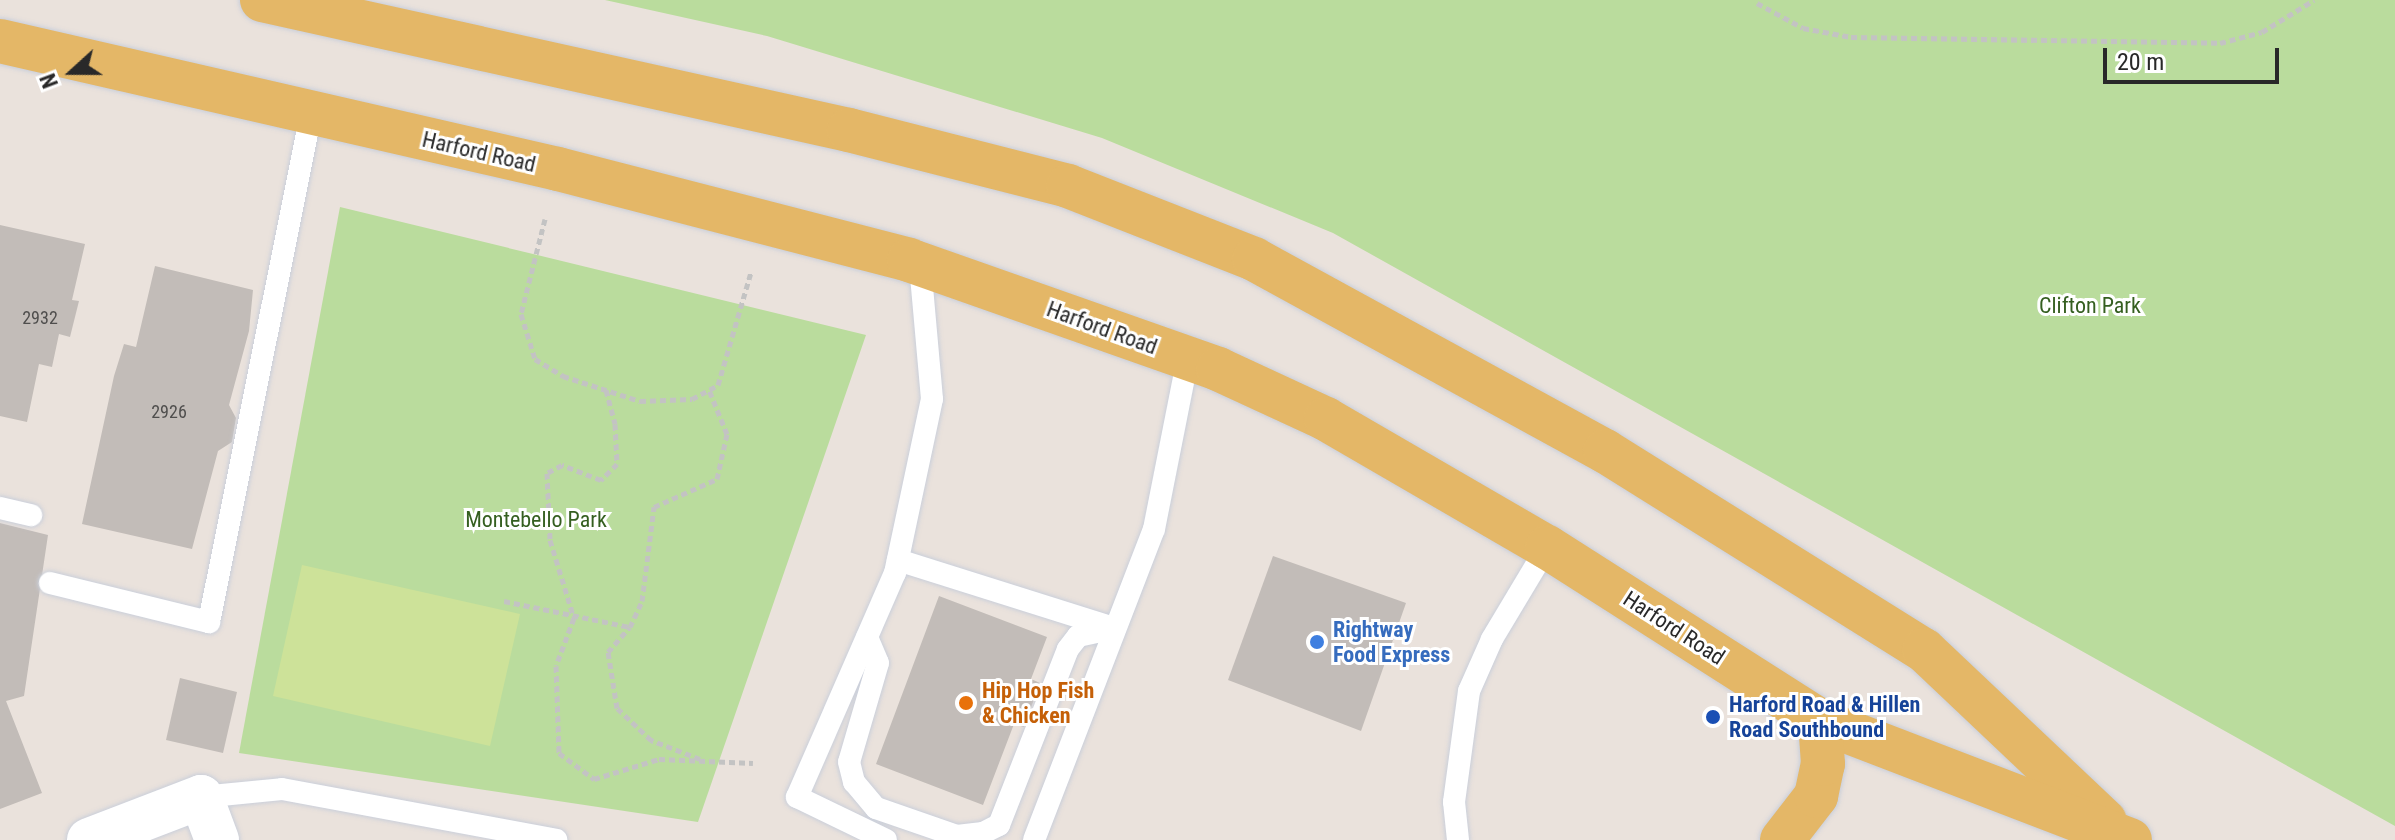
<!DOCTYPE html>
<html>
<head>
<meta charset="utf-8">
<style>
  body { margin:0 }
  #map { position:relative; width:2395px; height:840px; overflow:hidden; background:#eae2dc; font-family:"Roboto Condensed",sans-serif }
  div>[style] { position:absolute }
  .green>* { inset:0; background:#badc9d }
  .pitch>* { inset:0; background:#cde299 }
  .building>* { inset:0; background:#c2bcb8 }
  .path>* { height:5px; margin-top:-2.5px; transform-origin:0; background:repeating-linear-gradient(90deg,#c3c3c3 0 6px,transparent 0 10px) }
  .roads { filter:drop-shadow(0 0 2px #cacfda) drop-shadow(0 0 2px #cacfda) }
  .lane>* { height:22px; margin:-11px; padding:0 11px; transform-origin:11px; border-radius:11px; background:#fff }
  .street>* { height:44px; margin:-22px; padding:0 22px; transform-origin:22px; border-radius:22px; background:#fff }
  .primary>* { height:44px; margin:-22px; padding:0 22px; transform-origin:22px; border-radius:22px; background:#e4b767 }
  .dots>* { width:22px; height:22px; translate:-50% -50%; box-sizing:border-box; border:4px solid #fff; border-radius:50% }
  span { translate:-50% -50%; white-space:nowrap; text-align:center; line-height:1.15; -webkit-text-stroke:6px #fff; paint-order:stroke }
  .number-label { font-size:18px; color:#4f4e4d }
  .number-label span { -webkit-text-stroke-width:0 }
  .street-label { font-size:22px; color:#292929 }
  .park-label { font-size:22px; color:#355f20 }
  .shop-label { font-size:22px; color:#366cbe; font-weight:700 }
  .left { translate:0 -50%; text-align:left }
  .food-label { font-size:22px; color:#c56008; font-weight:700 }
  .transit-label { font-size:22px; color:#164399; font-weight:700 }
  .north { position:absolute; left:32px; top:32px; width:80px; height:80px; -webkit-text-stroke:6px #fff; paint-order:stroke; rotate:249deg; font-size:22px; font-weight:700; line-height:32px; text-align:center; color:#292929 }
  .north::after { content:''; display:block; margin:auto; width:28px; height:36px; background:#292929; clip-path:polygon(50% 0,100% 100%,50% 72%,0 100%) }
  .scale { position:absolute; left:2103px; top:48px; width:176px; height:36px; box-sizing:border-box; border:4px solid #292929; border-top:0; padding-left:10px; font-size:24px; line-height:28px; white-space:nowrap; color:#292929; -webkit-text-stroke:6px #fff; paint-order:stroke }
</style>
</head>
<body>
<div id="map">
  <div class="green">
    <div style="clip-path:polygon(605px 0,2395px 0,2395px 826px,1333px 233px,1102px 138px,767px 36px)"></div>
    <div style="clip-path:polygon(340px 207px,866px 335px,698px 822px,239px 753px)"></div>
  </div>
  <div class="pitch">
    <div style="clip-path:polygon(302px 565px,520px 614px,490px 746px,273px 696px)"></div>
  </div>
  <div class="building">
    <div style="clip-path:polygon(0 225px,85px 244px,72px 300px,79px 301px,70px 337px,59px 334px,52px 367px,39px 364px,27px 422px,0 416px)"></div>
    <div style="clip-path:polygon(155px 266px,253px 290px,249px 331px,229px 405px,236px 418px,232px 442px,218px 451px,192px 549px,82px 524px,114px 376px,124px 344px,136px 347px)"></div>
    <div style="clip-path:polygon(0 523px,48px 535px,24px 696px,6px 701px,42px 793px,0 809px)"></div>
    <div style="clip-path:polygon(1273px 556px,1406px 603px,1361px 731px,1228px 680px)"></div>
    <div style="clip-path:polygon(939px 596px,1047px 637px,1031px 679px,1040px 683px,1024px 727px,1014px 724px,983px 805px,876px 764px)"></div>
    <div style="clip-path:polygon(180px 678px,237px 692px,223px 753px,166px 740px)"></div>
  </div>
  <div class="path">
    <div style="left:1757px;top:3px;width:52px;rotate:28.5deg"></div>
    <div style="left:1803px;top:28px;width:49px;rotate:10.6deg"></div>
    <div style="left:1851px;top:37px;width:369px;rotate:0.9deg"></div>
    <div style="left:2220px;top:43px;width:43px;rotate:-14.7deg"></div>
    <div style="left:2262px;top:32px;width:61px;rotate:-31.6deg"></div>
    <div style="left:545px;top:219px;width:98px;rotate:104.2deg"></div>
    <div style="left:521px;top:314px;width:47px;rotate:72.7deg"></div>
    <div style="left:535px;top:359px;width:33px;rotate:31deg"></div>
    <div style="left:563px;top:376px;width:81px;rotate:18deg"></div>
    <div style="left:640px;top:401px;width:52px;rotate:-2.2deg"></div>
    <div style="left:692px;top:399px;width:30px;rotate:-28deg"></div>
    <div style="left:718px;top:385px;width:118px;rotate:-73.7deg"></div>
    <div style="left:606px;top:390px;width:35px;rotate:75deg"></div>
    <div style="left:615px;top:424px;width:40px;rotate:87.1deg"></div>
    <div style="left:617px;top:464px;width:23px;rotate:135deg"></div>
    <div style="left:601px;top:480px;width:42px;rotate:-159deg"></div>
    <div style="left:562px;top:465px;width:17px;rotate:152deg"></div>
    <div style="left:547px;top:473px;width:67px;rotate:87.4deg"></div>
    <div style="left:550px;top:540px;width:82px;rotate:72.9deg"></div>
    <div style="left:574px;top:618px;width:51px;rotate:110.6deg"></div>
    <div style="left:556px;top:666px;width:87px;rotate:88deg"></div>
    <div style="left:559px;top:753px;width:44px;rotate:36.6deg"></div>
    <div style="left:594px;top:779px;width:68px;rotate:-17.1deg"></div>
    <div style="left:659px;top:759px;width:94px;rotate:2.4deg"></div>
    <div style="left:504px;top:601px;width:129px;rotate:11.7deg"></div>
    <div style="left:700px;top:759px;width:53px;rotate:-158.8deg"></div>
    <div style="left:651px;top:740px;width:47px;rotate:-136.7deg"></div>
    <div style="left:617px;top:708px;width:57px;rotate:-99.1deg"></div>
    <div style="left:608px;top:652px;width:33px;rotate:-49deg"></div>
    <div style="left:630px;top:627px;width:29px;rotate:-65deg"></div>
    <div style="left:642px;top:601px;width:95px;rotate:-82.7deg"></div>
    <div style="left:654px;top:507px;width:69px;rotate:-24deg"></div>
    <div style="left:717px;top:479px;width:46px;rotate:-77.5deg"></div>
    <div style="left:727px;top:434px;width:48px;rotate:-112.2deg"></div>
  </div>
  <div class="roads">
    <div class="lane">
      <div style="left:0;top:508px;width:32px;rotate:13deg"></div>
      <div style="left:898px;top:560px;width:226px;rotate:17.5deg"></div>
      <div style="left:50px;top:583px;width:164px;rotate:13.8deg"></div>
      <div style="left:209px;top:622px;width:518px;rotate:-78.65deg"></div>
      <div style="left:867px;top:637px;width:28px;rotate:67deg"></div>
      <div style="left:878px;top:663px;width:103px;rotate:106.3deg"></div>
      <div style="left:849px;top:762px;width:21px;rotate:76deg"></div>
      <div style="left:854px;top:782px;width:34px;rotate:50deg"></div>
      <div style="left:876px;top:808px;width:86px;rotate:19.1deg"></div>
      <div style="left:957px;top:836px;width:26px;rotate:-7deg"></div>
      <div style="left:983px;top:833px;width:18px;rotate:-27deg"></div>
      <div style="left:999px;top:825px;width:189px;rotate:-68.6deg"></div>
      <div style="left:1068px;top:649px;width:16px;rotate:-52deg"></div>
      <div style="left:1078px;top:636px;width:38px;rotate:-12deg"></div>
      <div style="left:201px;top:797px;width:81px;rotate:-5.6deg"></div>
      <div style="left:282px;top:789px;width:279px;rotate:10.5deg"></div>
      <div style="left:886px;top:840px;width:99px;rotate:-154.2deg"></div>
      <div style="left:797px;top:797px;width:244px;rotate:-66.4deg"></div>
      <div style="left:895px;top:573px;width:178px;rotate:-78deg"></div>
      <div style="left:932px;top:399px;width:136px;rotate:-95.1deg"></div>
      <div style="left:1034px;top:840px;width:333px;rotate:-68.9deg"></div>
      <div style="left:1154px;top:529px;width:174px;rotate:-78.8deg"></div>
      <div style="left:1458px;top:840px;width:38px;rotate:-96deg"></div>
      <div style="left:1454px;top:802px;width:112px;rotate:-82.3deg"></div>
      <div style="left:1469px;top:691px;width:57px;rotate:-66.1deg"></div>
      <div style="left:1492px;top:639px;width:107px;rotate:-59.1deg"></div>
    </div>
    <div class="street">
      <div style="left:89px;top:840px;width:120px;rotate:-21deg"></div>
      <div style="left:201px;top:797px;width:46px;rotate:69.6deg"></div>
    </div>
    <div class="primary">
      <div style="left:262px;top:0;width:601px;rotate:12.49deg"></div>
      <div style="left:849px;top:130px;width:226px;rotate:14.3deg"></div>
      <div style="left:1068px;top:186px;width:200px;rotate:21.4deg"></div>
      <div style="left:1254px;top:259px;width:400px;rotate:28.7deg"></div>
      <div style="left:1605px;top:451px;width:376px;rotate:32deg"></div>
      <div style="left:1924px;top:650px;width:249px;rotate:43.4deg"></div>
      <div style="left:0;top:41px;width:572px;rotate:12.92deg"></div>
      <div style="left:558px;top:169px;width:363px;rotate:14.5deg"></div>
      <div style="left:909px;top:260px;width:328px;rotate:19.4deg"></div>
      <div style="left:1218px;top:369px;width:119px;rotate:24.8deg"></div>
      <div style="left:1326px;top:419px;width:255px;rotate:30.1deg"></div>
      <div style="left:1547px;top:547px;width:324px;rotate:32.5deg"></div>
      <div style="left:1820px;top:721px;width:332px;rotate:21deg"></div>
      <div style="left:1782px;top:840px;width:56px;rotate:-52.3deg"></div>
      <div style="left:1816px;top:796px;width:33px;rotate:-78deg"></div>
      <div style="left:1823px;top:764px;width:43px;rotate:-94deg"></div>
    </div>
  </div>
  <div class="dots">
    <div style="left:1317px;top:642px;background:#3f7fe0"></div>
    <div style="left:966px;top:703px;background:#e8710a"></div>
    <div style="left:1713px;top:717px;background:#1a4fb4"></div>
  </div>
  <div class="number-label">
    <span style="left:40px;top:318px">2932</span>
    <span style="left:169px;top:412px">2926</span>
  </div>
  <div class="street-label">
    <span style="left:479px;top:152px;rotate:13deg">Harford Road</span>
    <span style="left:1102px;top:328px;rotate:20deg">Harford Road</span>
    <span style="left:1674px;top:628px;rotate:33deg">Harford Road</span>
  </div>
  <div class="park-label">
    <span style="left:2090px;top:306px">Clifton Park</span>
    <span style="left:536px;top:520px">Montebello Park</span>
  </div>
  <div class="shop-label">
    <span class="left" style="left:1333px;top:642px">Rightway<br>Food Express</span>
  </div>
  <div class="food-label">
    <span class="left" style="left:982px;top:703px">Hip Hop Fish<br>&amp; Chicken</span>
  </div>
  <div class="transit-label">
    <span class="left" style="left:1729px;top:717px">Harford Road &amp; Hillen<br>Road Southbound</span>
  </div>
  <div class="north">N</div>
  <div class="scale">20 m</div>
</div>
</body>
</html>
